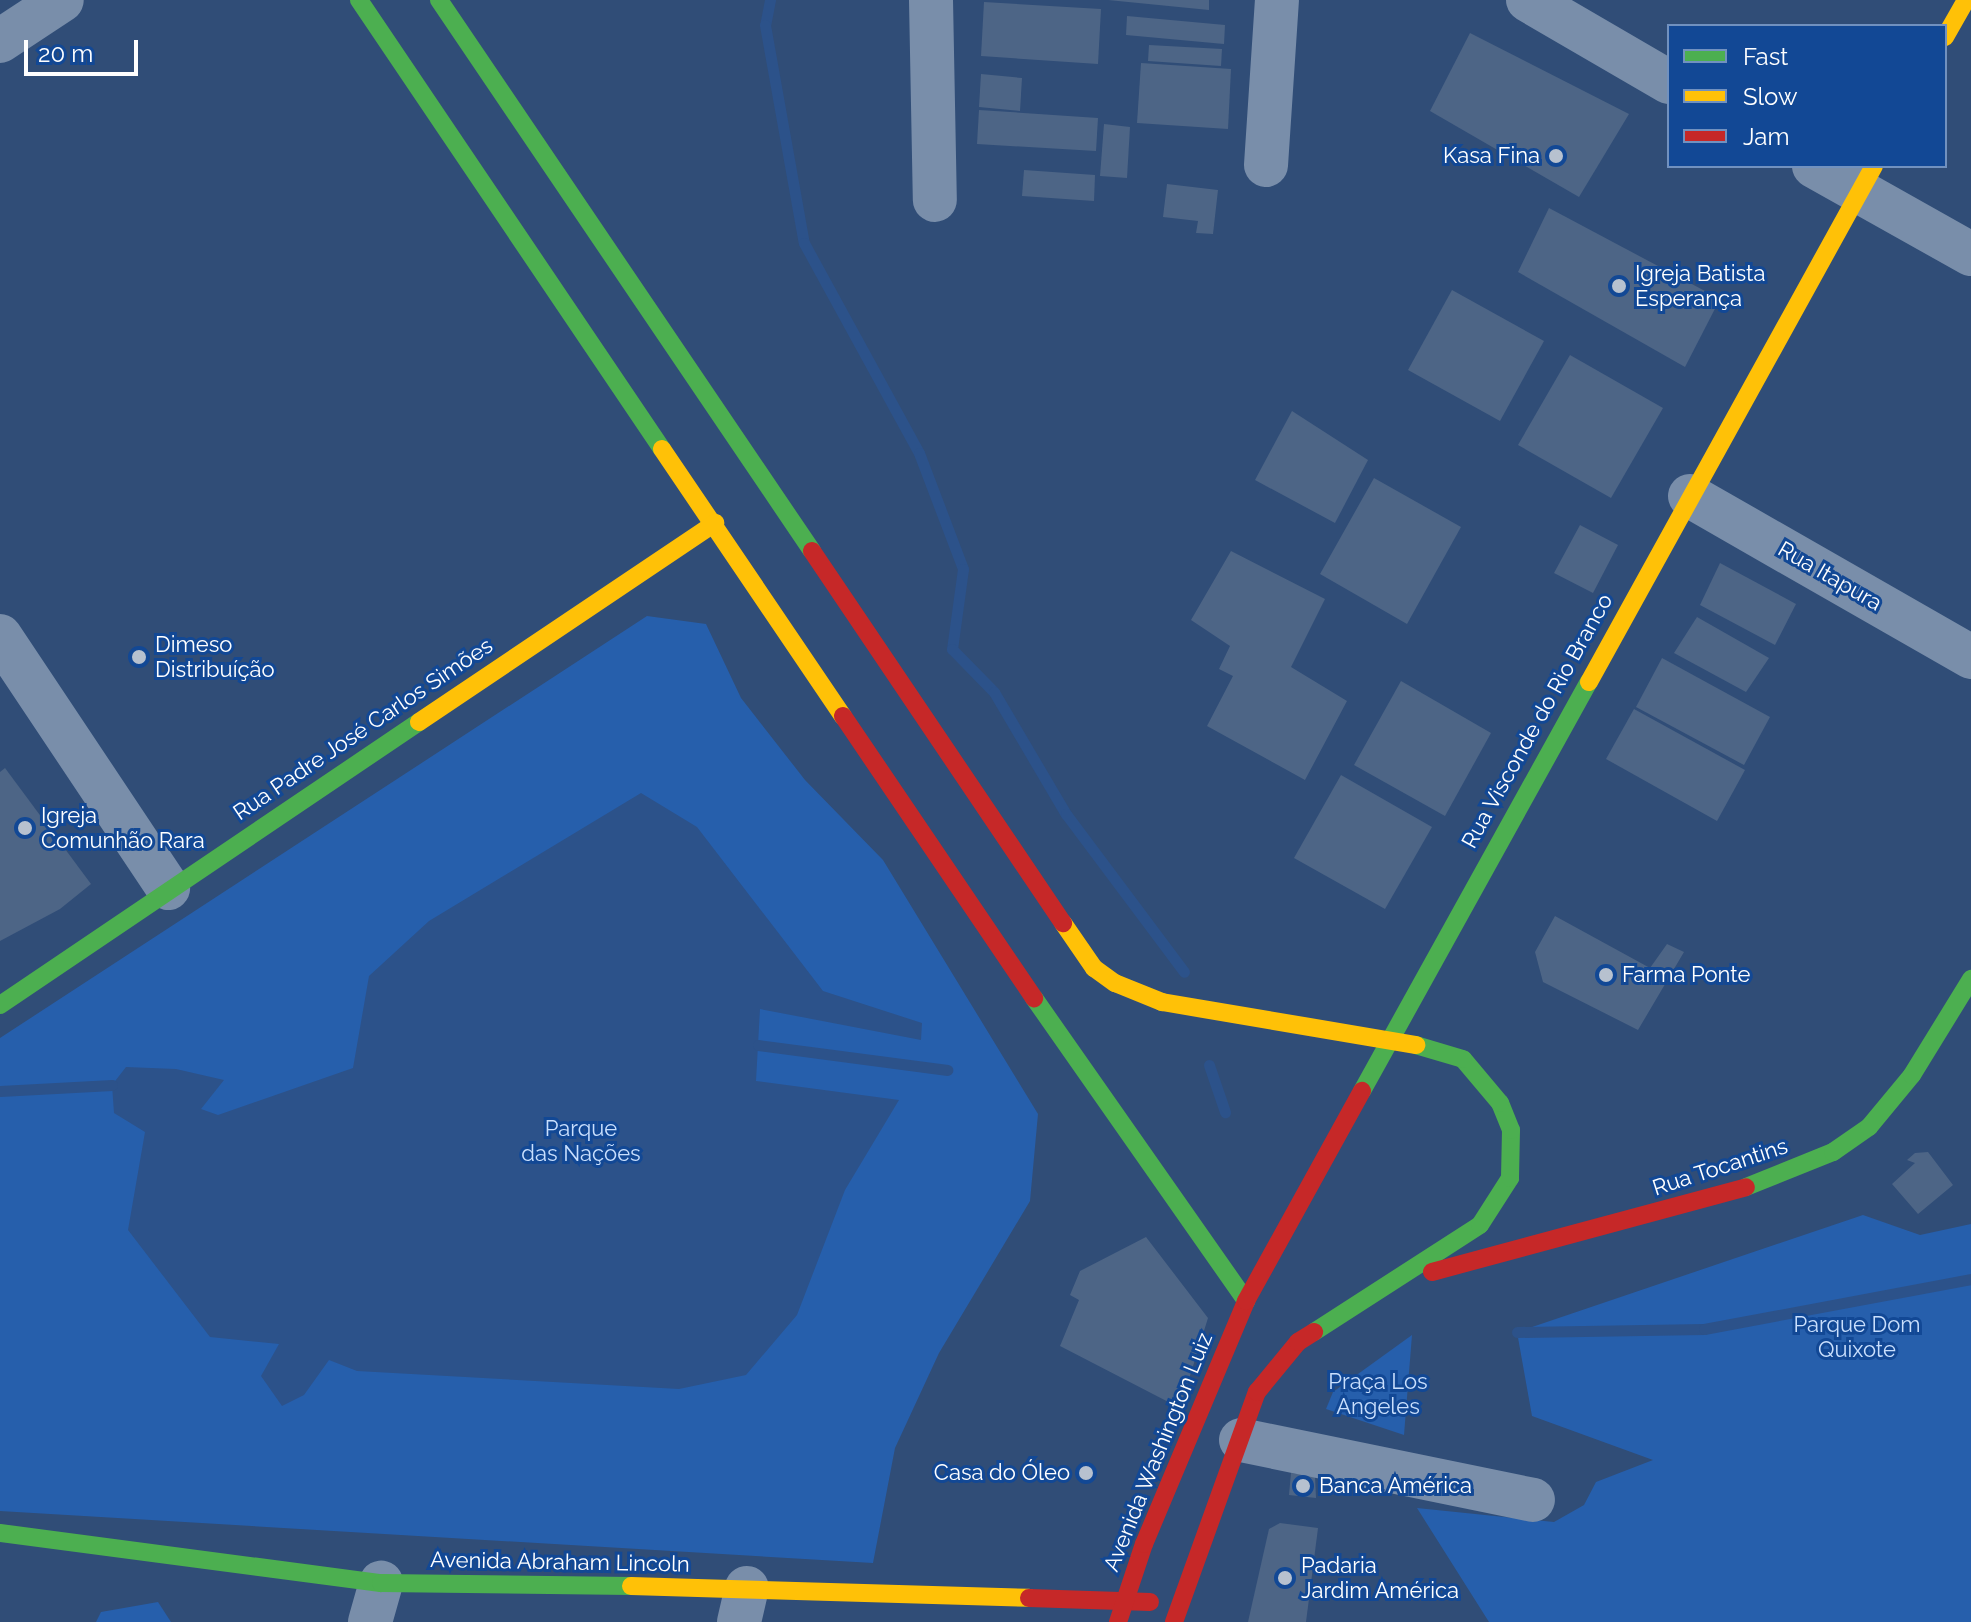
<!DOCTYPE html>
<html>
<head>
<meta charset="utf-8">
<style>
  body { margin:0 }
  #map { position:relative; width:1971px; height:1622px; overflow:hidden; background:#304d77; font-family:Raleway,sans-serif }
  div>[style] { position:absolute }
  .green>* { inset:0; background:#265fac }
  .water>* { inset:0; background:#2c528a }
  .stream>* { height:11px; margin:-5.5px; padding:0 5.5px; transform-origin:5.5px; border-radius:5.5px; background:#2c528a }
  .building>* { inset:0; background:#4d6586 }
  .street>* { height:44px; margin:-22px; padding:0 22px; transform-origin:22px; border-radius:22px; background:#798eaa }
  .fast>* { height:18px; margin:-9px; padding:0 9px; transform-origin:9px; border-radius:9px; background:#4caf50 }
  .slow>* { height:18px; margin:-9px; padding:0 9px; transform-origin:9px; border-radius:9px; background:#ffc107 }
  .jam>* { height:18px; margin:-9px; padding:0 9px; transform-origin:9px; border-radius:9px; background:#c62828 }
  .dots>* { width:22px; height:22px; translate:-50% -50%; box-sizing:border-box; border:4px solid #124895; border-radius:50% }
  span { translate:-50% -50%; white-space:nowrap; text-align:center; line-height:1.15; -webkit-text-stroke:6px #124895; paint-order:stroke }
  .poi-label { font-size:22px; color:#fff }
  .right { translate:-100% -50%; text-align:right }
  .left { translate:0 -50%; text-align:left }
  .street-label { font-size:22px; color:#fff }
  .park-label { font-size:22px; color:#c9dffd }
  .legend { position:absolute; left:1667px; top:24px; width:280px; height:144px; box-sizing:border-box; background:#124895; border:2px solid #7191bf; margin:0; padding:10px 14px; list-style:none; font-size:24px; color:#fff }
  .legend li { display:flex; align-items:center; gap:16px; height:40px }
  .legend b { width:40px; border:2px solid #7191bf }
  .scale { position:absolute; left:24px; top:40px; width:114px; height:36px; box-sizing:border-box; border:4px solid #fff; border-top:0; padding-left:10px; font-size:24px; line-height:28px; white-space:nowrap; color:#fff; -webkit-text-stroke:6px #124895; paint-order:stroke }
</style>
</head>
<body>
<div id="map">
  <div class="green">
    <div style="clip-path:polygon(647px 616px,706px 624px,741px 698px,805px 780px,883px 860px,1038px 1114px,1030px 1201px,939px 1353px,895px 1448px,873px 1563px,0 1511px,0 1038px)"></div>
    <div style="clip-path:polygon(1863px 1215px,1920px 1235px,1971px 1224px,1971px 1622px,1489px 1622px,1417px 1508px,1554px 1522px,1584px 1505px,1596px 1482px,1653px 1460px,1532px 1416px,1517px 1332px)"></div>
    <div style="clip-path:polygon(1412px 1335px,1404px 1435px,1326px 1409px,1333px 1392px)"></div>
    <div style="clip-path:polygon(158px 1602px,171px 1622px,96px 1622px,101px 1612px)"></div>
  </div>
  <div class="water">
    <div style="clip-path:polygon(641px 793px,697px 827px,823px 991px,922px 1023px,921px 1040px,760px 1009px,756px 1081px,899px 1100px,845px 1190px,797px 1315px,746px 1375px,679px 1389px,357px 1371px,329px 1360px,304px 1395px,282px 1406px,261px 1376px,279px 1344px,210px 1337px,128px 1230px,145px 1132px,114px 1113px,112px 1085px,126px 1067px,176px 1069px,224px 1080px,201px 1109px,218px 1115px,353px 1068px,369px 976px,429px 921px)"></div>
  </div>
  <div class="stream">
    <div style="left:770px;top:0;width:25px;rotate:101deg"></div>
    <div style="left:765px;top:25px;width:221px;rotate:79.9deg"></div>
    <div style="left:804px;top:243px;width:239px;rotate:61.3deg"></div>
    <div style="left:919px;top:453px;width:124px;rotate:69.2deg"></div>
    <div style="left:963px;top:569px;width:81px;rotate:97.8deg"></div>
    <div style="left:952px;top:649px;width:60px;rotate:45.7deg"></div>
    <div style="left:994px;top:692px;width:142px;rotate:59.5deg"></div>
    <div style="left:1066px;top:814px;width:197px;rotate:53.2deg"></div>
    <div style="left:758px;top:1045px;width:191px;rotate:7.5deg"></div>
    <div style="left:1209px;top:1065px;width:50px;rotate:71.2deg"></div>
    <div style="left:0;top:1091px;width:112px;rotate:-3.1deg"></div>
    <div style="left:1517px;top:1332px;width:187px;rotate:-0.9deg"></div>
    <div style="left:1704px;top:1329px;width:272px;rotate:-10.6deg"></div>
  </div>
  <div class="building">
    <div style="clip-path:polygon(1108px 0,1209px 0,1209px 10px)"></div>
    <div style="clip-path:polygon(984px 2px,1101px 9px,1098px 64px,981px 56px)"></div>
    <div style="clip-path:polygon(1127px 16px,1225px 25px,1224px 44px,1126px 35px)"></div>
    <div style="clip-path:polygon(1470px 33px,1629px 114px,1579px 197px,1430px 111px)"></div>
    <div style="clip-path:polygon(1149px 45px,1222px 49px,1221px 66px,1148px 61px)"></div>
    <div style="clip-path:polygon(1141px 63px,1231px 69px,1228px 129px,1137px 123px)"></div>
    <div style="clip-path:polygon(981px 74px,1022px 78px,1020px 111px,979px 107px)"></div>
    <div style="clip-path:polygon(979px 110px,1098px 118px,1096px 151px,977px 144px)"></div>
    <div style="clip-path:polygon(1104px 124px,1130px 127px,1127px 178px,1100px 176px)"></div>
    <div style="clip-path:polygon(1024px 170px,1095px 175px,1094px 201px,1022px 196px)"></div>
    <div style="clip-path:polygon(1167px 184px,1218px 190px,1213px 234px,1196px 233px,1198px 221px,1163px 217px)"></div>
    <div style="clip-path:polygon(1549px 208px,1720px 299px,1685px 367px,1518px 272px)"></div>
    <div style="clip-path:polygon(1452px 290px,1544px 341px,1500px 421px,1408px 370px)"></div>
    <div style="clip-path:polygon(1570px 355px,1663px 408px,1611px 498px,1518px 445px)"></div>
    <div style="clip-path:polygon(1292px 411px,1368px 460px,1335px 523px,1255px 480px)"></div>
    <div style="clip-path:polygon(1374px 478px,1461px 527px,1407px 624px,1320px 574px)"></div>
    <div style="clip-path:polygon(1580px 525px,1618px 545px,1593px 593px,1554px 573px)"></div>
    <div style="clip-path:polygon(1231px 551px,1325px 599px,1291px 667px,1347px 701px,1305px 780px,1207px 726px,1233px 676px,1219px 669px,1230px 646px,1191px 620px)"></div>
    <div style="clip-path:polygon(1720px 563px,1796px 604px,1775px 645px,1700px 605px)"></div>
    <div style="clip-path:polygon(1697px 617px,1769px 658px,1746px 692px,1674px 653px)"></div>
    <div style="clip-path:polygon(1662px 658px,1770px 717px,1744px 765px,1636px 707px)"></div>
    <div style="clip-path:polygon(1401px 681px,1491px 733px,1445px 816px,1354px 765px)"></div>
    <div style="clip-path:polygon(1634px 709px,1745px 770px,1717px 821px,1606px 759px)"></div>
    <div style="clip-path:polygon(5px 768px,91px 884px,60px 909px,0 941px,0 772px)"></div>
    <div style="clip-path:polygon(1341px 775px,1432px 827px,1385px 909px,1294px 858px)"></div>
    <div style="clip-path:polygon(1555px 916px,1650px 968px,1667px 944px,1684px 952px,1638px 1030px,1543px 982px,1535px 952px)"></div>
    <div style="clip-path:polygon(1928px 1152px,1953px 1185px,1918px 1214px,1892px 1184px,1915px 1163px,1907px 1160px,1915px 1153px)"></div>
    <div style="clip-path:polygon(1146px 1237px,1208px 1318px,1180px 1408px,1060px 1346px,1079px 1300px,1070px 1295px,1080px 1271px)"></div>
    <div style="clip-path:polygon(1291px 1473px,1315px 1476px,1316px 1498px,1289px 1495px)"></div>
    <div style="clip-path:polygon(1280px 1523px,1318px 1528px,1306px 1622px,1248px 1622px,1269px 1529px)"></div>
  </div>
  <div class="street">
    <div style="left:931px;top:0;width:200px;rotate:88.9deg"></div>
    <div style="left:1528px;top:0;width:163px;rotate:30.2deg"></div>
    <div style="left:0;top:41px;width:74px;rotate:-33.5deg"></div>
    <div style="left:1266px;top:165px;width:165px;rotate:-86.2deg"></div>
    <div style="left:1814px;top:166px;width:180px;rotate:29.3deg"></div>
    <div style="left:1690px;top:496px;width:324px;rotate:29.8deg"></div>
    <div style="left:0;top:636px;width:303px;rotate:56.3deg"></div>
    <div style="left:1241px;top:1440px;width:298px;rotate:11.6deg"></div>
    <div style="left:370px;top:1622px;width:41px;rotate:-74.2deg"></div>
    <div style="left:739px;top:1622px;width:35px;rotate:-77deg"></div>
  </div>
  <div class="fast">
    <div style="left:359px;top:0;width:542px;rotate:55.99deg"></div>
    <div style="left:439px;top:0;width:665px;rotate:55.9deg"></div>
    <div style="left:1034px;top:998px;width:370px;rotate:55deg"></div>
    <div style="left:0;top:1005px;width:506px;rotate:-34.04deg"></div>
    <div style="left:1362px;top:1091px;width:468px;rotate:-61deg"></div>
    <div style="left:1746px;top:1187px;width:94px;rotate:-21.9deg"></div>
    <div style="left:1833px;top:1152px;width:44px;rotate:-34.8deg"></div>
    <div style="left:1869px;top:1127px;width:67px;rotate:-50.4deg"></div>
    <div style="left:1912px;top:1075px;width:113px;rotate:-58.4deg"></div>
    <div style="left:1314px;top:1332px;width:197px;rotate:-32.8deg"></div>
    <div style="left:1480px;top:1225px;width:56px;rotate:-57.4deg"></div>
    <div style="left:1510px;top:1178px;width:48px;rotate:-88.8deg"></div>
    <div style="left:1511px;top:1130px;width:29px;rotate:-112deg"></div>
    <div style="left:1500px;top:1103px;width:57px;rotate:-130.1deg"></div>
    <div style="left:1463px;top:1059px;width:49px;rotate:-163.4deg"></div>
    <div style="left:0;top:1533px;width:384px;rotate:7.5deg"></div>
    <div style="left:381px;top:1583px;width:250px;rotate:0.7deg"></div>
  </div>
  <div class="slow">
    <div style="left:1945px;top:37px;width:43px;rotate:-60.4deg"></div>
    <div style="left:662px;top:449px;width:323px;rotate:55.9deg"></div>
    <div style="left:1589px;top:682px;width:589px;rotate:-61.09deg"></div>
    <div style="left:419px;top:722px;width:357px;rotate:-33.9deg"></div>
    <div style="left:1063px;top:923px;width:55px;rotate:55.4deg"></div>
    <div style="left:1094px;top:968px;width:26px;rotate:36deg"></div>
    <div style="left:1115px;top:983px;width:51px;rotate:22deg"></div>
    <div style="left:1162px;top:1002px;width:258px;rotate:9.6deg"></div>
    <div style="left:631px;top:1586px;width:398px;rotate:1.7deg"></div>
  </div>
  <div class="jam">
    <div style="left:812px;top:551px;width:449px;rotate:56deg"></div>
    <div style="left:843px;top:716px;width:341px;rotate:55.9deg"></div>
    <div style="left:1432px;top:1272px;width:325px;rotate:-15.1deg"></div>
    <div style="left:1029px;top:1598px;width:121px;rotate:1.9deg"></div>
    <div style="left:1118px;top:1622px;width:82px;rotate:-71.6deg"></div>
    <div style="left:1144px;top:1544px;width:264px;rotate:-67.2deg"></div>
    <div style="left:1246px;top:1301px;width:240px;rotate:-61.1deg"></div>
    <div style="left:1174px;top:1622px;width:245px;rotate:-70.2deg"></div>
    <div style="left:1257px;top:1392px;width:65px;rotate:-50.6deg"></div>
    <div style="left:1298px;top:1342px;width:19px;rotate:-32deg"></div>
  </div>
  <div class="dots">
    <div style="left:1556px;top:156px;background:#b7c1cf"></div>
    <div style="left:1619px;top:286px;background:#b7c1cf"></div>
    <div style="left:139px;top:657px;background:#b7c1cf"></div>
    <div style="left:25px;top:828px;background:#b7c1cf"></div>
    <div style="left:1606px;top:975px;background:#b7c1cf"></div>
    <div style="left:1086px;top:1473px;background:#b7c1cf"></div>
    <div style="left:1303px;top:1486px;background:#b7c1cf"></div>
    <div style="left:1285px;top:1578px;background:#b7c1cf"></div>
  </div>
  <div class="poi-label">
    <span class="right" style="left:1540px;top:156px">Kasa Fina</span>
    <span class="left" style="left:1635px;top:286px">Igreja Batista<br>Esperança</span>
    <span class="left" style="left:155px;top:657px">Dimeso<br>Distribuíção</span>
    <span class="left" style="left:41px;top:828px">Igreja<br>Comunhão Rara</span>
    <span class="left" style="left:1622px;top:975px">Farma Ponte</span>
    <span class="right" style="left:1070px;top:1473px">Casa do Óleo</span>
    <span class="left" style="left:1319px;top:1486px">Banca América</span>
    <span class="left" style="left:1301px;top:1578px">Padaria<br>Jardim América</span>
  </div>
  <div class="street-label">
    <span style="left:1830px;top:576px;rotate:30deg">Rua Itapura</span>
    <span style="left:1537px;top:721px;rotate:-61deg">Rua Visconde do Rio Branco</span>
    <span style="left:363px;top:729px;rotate:-34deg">Rua Padre José Carlos Simões</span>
    <span style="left:1720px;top:1167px;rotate:-18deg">Rua Tocantins</span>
    <span style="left:1158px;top:1452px;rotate:-68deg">Avenida Washington Luiz</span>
    <span style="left:560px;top:1562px;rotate:1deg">Avenida Abraham Lincoln</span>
  </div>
  <div class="park-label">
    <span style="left:581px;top:1141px">Parque<br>das Nações</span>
    <span style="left:1857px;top:1337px">Parque Dom<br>Quixote</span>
    <span style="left:1378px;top:1394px">Praça Los<br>Angeles</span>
  </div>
  <ul class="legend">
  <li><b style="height:10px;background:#4caf50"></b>Fast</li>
  <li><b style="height:10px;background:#ffc107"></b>Slow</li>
  <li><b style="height:10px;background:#c62828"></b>Jam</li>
  </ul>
  <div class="scale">20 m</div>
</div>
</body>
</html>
